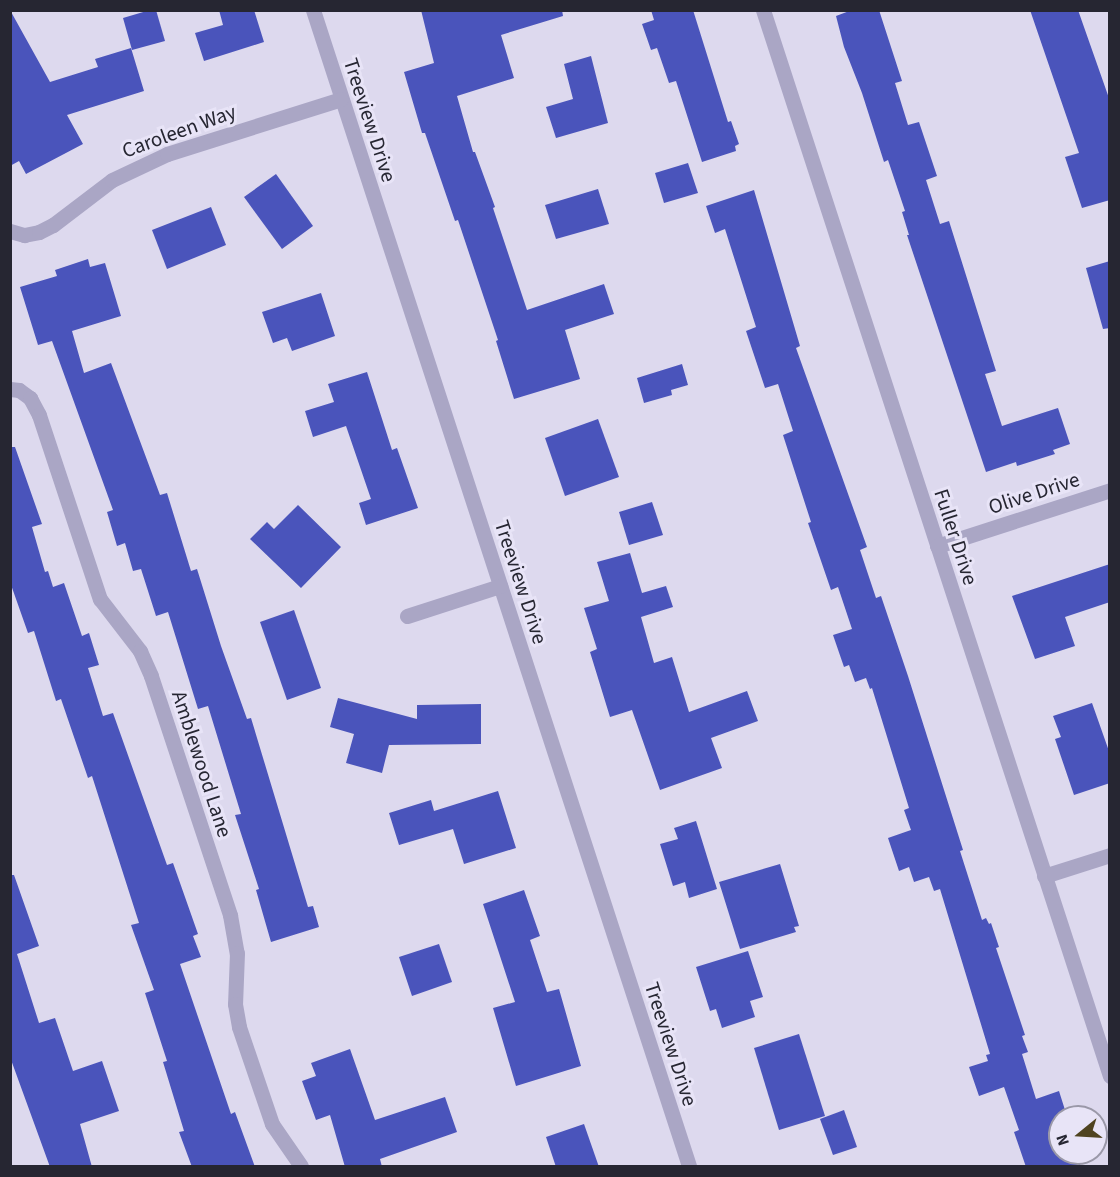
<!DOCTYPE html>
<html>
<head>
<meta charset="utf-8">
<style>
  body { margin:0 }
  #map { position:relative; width:1120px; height:1177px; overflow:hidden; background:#ddd9ee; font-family:"Source Sans 3",sans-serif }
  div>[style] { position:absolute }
  .building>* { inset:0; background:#4a54bb }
  .minor>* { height:15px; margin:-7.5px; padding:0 7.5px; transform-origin:7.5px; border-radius:7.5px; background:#aaa6c5 }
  span { translate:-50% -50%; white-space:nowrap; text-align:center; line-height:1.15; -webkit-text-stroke:6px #e8e4f7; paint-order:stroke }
  .street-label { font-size:21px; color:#262632 }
  .frame { position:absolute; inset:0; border:12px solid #262632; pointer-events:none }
  .north { position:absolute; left:1048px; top:1105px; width:60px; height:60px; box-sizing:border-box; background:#e8e4f7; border:2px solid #9a98a8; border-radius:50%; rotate:252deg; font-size:16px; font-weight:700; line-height:24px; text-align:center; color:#262632 }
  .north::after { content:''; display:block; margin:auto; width:21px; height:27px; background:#4f4320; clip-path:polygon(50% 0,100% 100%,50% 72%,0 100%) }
</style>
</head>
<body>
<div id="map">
  <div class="building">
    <div style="clip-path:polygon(10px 10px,50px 82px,98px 67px,95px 59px,131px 48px,144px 91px,67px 115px,83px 144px,26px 174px,19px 161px,10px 166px)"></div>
    <div style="clip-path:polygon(150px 10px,156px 10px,165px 41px,132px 50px,123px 18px)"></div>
    <div style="clip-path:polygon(219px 10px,254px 10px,264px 42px,204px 61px,195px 33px,223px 25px)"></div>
    <div style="clip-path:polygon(421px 10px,562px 10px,563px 16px,501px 35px,514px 78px,457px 96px,473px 152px,475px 152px,495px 207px,493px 208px,527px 310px,604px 284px,614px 314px,565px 330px,580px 379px,514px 399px,496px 341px,498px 340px,458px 220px,455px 221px,425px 133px,422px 133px,404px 72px,434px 63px)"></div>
    <div style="clip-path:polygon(651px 10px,693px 10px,728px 122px,731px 121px,739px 144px,735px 146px,736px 151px,702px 162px,676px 81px,669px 83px,657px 48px,651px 50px,642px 24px,654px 20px)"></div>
    <div style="clip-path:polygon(852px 10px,879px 10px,902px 81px,895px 83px,908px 125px,919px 122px,937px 176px,926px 180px,940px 224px,949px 221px,996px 371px,985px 374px,1002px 426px,1058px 408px,1070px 444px,1053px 450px,1055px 454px,1017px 466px,1016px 462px,986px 472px,907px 235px,909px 235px,902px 212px,905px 211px,888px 160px,884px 162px,862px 93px,844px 47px,836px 16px)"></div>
    <div style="clip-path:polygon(1030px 10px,1078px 10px,1110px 101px,1110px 200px,1082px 208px,1065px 157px,1079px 153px)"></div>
    <div style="clip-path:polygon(591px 56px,608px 123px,556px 138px,546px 107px,573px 99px,564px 64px)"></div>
    <div style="clip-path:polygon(688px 163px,698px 193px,664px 203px,655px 173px)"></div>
    <div style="clip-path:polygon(276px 174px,313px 226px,282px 249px,244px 197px)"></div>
    <div style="clip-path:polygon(598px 189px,609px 224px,556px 239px,545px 205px)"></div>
    <div style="clip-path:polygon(754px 190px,800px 346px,796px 348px,867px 547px,860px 550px,876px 598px,881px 596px,908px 676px,963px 850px,960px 851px,982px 920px,986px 918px,989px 924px,991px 923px,999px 947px,996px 948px,1025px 1035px,1022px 1036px,1028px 1052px,1022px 1054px,1036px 1099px,1059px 1091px,1065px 1110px,1063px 1112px,1065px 1117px,1060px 1117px,1060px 1153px,1076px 1153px,1081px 1167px,1026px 1167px,1014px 1132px,1019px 1130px,1004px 1087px,979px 1096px,969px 1067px,988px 1061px,986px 1055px,990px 1054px,940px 889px,934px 891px,929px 877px,914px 882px,909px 867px,899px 871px,888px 838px,911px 830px,904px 810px,909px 808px,872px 688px,870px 689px,866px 678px,855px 682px,849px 665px,844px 667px,833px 635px,852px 629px,838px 587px,831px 590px,808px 523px,811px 522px,783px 435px,793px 431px,778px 384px,765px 388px,746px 331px,756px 327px,725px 229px,715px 233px,706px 206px)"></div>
    <div style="clip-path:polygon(211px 207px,226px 245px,167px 269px,152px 230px)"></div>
    <div style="clip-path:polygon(88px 259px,90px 267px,105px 263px,121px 316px,72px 331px,84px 373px,111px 363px,160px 495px,167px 493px,191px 571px,197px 569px,221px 646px,247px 719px,251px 718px,308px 907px,313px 906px,319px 927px,271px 942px,256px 890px,259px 889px,235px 815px,241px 814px,208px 706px,198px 709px,168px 612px,156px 616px,141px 569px,133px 571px,125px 543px,117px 546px,107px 512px,113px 510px,52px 341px,38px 345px,20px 287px,57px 276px,55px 270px)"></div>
    <div style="clip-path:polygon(1110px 261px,1110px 328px,1103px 329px,1086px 268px)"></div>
    <div style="clip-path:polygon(321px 293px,335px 336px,292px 351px,287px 338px,273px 343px,262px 312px)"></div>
    <div style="clip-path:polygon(682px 364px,688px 385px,671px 390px,672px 395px,644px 403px,637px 378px)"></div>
    <div style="clip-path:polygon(367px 372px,392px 450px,397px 448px,418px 508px,366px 525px,359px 503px,371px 499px,346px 426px,313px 437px,305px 411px,334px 402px,328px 384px)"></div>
    <div style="clip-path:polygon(598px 419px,619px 477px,565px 496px,545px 438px)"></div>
    <div style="clip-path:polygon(10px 447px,15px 447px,42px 524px,32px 527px,45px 572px,48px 571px,53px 587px,64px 583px,82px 636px,89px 633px,99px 665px,88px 668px,103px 716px,113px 713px,167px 865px,173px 863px,198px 934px,193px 936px,201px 957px,180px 964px,231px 1114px,235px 1112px,255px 1167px,192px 1167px,179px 1132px,184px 1131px,163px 1062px,167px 1061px,145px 993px,154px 990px,131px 925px,139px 923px,92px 776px,88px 778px,61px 699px,56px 701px,34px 631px,28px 633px,10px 582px)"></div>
    <div style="clip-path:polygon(652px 502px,663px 535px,629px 545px,619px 512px)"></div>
    <div style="clip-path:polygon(298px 505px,341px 547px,301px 588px,250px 539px,267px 522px,274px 529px)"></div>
    <div style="clip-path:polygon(630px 553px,642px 593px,666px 586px,673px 607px,641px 617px,654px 663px,672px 657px,689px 712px,747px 691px,758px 721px,711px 738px,722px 768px,660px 790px,632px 710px,610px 717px,590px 652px,597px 649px,584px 608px,609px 601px,597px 562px)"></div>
    <div style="clip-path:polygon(1110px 564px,1110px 602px,1065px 617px,1075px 646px,1035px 659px,1012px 596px)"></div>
    <div style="clip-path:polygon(294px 610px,321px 688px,287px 700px,260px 622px)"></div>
    <div style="clip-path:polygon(338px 698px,417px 719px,417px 705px,481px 704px,481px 744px,389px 745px,382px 773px,346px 763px,354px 734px,330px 727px)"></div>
    <div style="clip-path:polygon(1092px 703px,1110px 754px,1110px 783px,1074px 795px,1055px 739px,1061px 737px,1053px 716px)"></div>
    <div style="clip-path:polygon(498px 791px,516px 848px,464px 864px,453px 829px,399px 845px,389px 813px,431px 800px,434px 811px)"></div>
    <div style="clip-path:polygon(696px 821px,717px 889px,689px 898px,685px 882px,673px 886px,660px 844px,678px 839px,674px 828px)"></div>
    <div style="clip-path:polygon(780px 864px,799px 926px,794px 927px,796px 932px,740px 949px,719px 882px)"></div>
    <div style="clip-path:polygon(10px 875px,14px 875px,39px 946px,17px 954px,39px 1023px,55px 1018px,73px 1071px,102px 1061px,119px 1111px,80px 1124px,92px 1167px,50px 1167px,10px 1057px)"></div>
    <div style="clip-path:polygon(524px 890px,540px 936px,530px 940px,547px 992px,559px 989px,581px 1066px,516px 1086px,493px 1008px,515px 1002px,483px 904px)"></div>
    <div style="clip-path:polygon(439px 944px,452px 982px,412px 996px,399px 957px)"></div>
    <div style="clip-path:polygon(748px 951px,763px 997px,750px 1001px,755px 1017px,722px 1028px,716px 1009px,710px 1011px,696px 967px)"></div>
    <div style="clip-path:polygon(799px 1034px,825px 1116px,779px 1130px,754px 1048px)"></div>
    <div style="clip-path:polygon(350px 1049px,375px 1120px,445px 1097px,457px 1132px,380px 1159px,382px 1167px,345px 1167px,330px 1115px,316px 1120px,302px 1081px,316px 1076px,311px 1063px)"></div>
    <div style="clip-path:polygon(844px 1110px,857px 1147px,833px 1155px,820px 1119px)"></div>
    <div style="clip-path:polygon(584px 1124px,599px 1167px,556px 1167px,546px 1137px)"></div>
  </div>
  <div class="minor">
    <div style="left:313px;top:10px;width:1216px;rotate:71.98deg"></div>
    <div style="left:763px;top:10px;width:1121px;rotate:71.97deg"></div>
    <div style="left:10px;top:231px;width:15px;rotate:16deg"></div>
    <div style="left:24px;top:235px;width:15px;rotate:-11deg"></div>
    <div style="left:39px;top:232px;width:16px;rotate:-27deg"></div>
    <div style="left:53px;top:225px;width:74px;rotate:-37.3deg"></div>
    <div style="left:112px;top:180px;width:61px;rotate:-25.3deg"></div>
    <div style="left:167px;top:154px;width:182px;rotate:-17.5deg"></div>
    <div style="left:10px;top:389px;width:9px;rotate:6deg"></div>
    <div style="left:19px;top:390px;width:14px;rotate:36deg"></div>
    <div style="left:30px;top:398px;width:19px;rotate:62deg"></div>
    <div style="left:39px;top:415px;width:194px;rotate:71.7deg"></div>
    <div style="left:100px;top:599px;width:66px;rotate:52.4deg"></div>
    <div style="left:140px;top:651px;width:27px;rotate:66deg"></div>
    <div style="left:151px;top:676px;width:252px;rotate:71.7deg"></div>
    <div style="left:230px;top:915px;width:39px;rotate:80deg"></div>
    <div style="left:237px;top:953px;width:51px;rotate:92.2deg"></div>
    <div style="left:235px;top:1004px;width:23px;rotate:80deg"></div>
    <div style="left:239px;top:1027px;width:102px;rotate:71.2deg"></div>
    <div style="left:272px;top:1124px;width:51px;rotate:55.4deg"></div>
    <div style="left:937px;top:546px;width:182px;rotate:-17.9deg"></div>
    <div style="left:407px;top:616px;width:98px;rotate:-17.9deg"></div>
    <div style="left:1044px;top:876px;width:69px;rotate:-17.7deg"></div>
  </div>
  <div class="street-label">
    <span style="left:370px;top:120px;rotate:72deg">Treeview Drive</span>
    <span style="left:179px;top:131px;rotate:-20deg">Caroleen Way</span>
    <span style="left:1034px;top:493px;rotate:-18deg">Olive Drive</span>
    <span style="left:956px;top:537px;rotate:72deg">Fuller Drive</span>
    <span style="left:521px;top:582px;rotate:72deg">Treeview Drive</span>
    <span style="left:202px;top:764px;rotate:72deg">Amblewood Lane</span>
    <span style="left:671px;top:1044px;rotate:72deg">Treeview Drive</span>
  </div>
  <div class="frame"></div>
  <div class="north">N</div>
</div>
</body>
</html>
